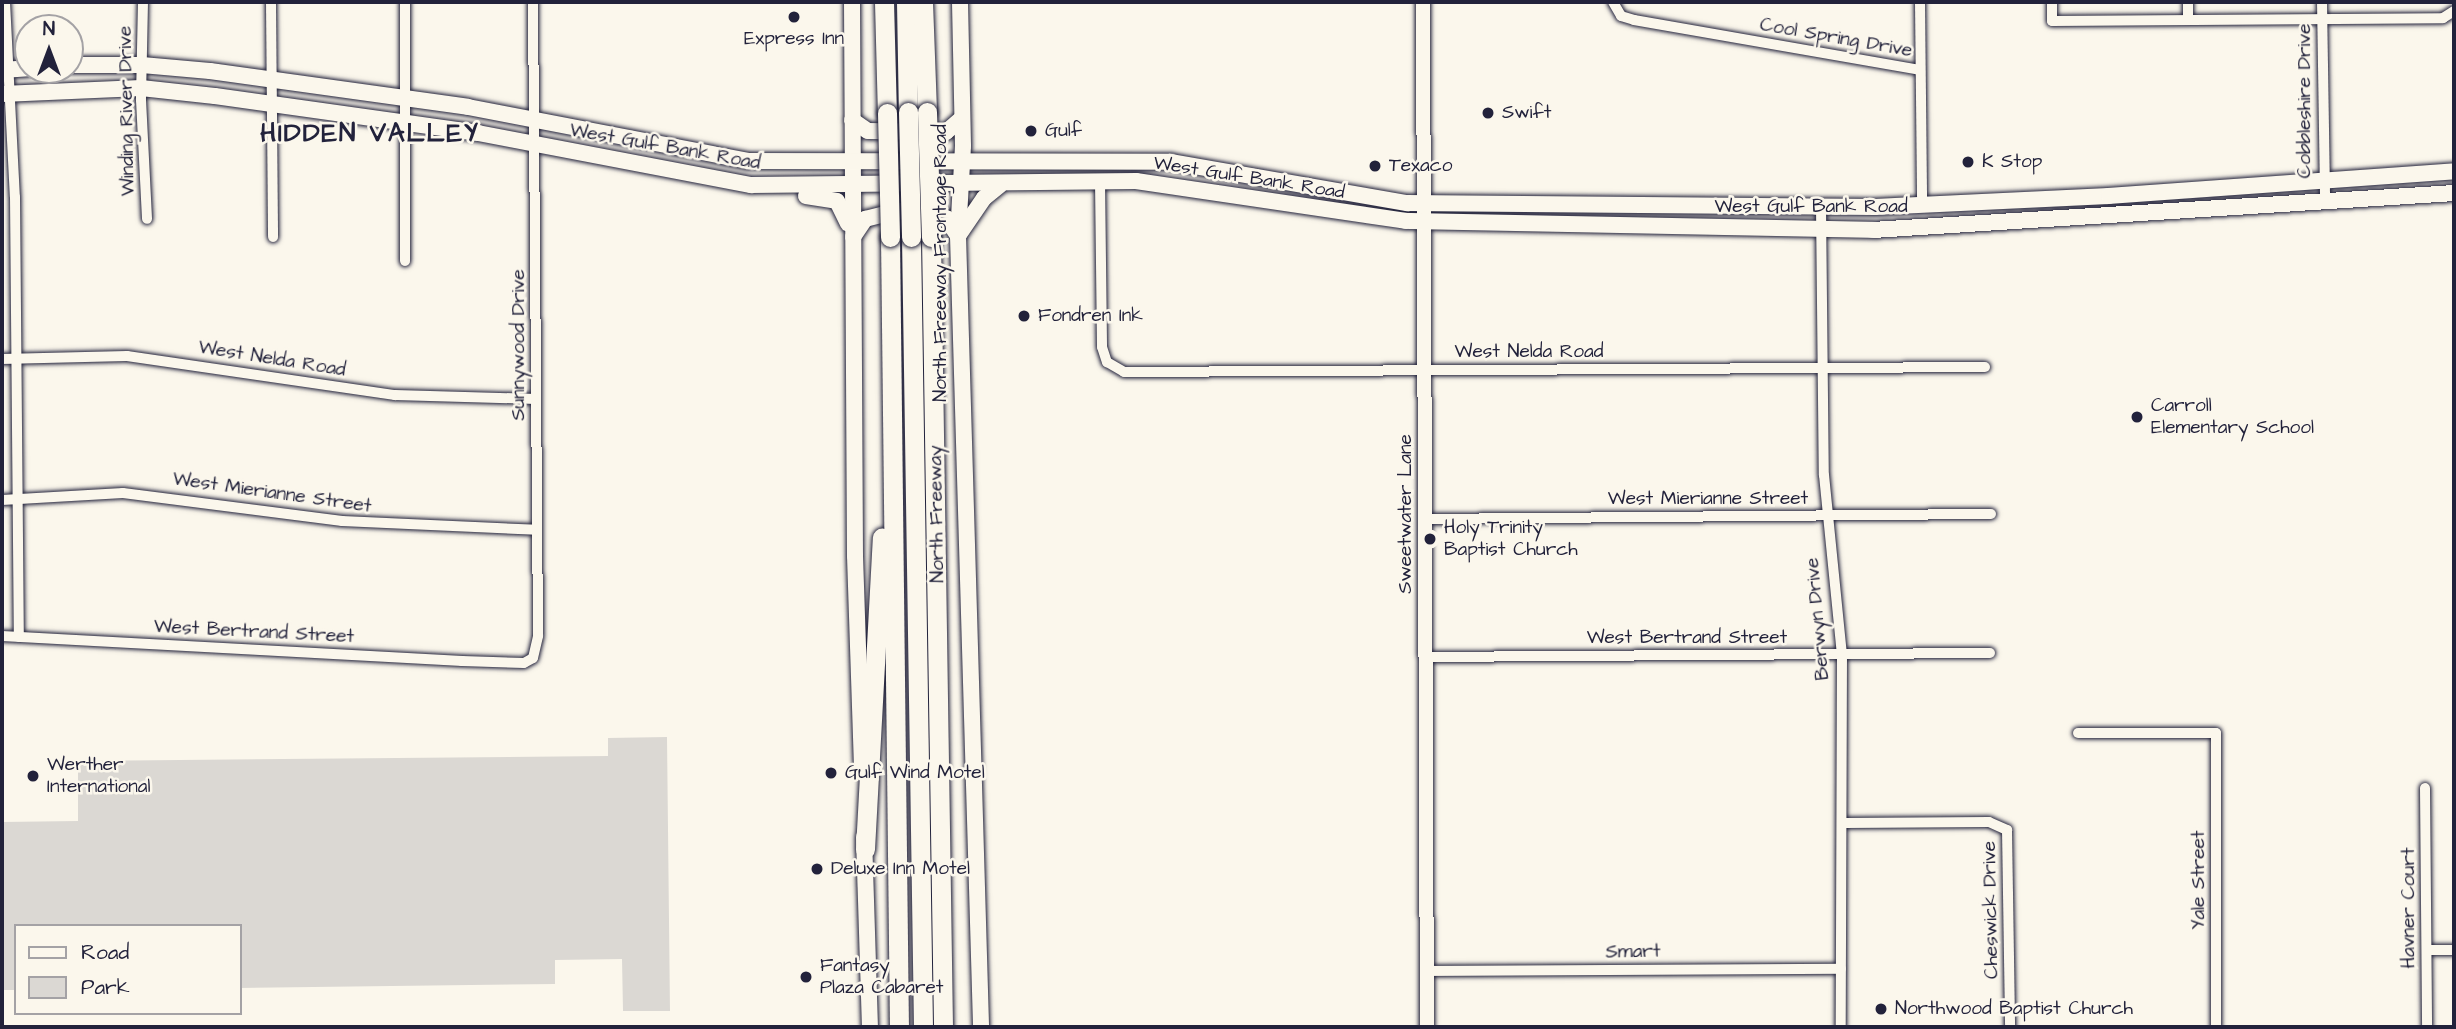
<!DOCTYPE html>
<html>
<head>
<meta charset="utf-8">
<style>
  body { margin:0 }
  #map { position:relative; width:2456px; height:1029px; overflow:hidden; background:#fbf7ec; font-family:"Architects Daughter",sans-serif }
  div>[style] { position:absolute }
  .green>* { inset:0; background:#dbd8d3 }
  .roads { filter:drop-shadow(0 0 2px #22223b) drop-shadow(0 0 2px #22223b) }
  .minor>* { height:10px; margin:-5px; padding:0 5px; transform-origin:5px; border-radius:5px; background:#fbf7ec }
  .tertiary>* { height:14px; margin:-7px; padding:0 7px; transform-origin:7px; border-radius:7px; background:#fbf7ec }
  .secondary>* { height:16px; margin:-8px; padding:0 8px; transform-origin:8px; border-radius:8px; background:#fbf7ec }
  .motorway>* { height:19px; margin:-9.5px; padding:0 9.5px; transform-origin:9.5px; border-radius:9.5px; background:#fbf7ec }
  .bridges { filter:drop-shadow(0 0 2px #22223b) drop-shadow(0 0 2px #22223b) }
  .motorway-bridge>* { height:19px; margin:-9.5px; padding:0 9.5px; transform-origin:9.5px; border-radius:9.5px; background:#fbf7ec }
  .dots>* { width:19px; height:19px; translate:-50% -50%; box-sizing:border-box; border:4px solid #fbf7ec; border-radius:50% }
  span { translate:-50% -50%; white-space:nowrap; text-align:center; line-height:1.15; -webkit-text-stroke:5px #fbf7ec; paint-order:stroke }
  .street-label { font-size:19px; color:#22223b }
  .poi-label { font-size:19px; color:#22223b }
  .left { translate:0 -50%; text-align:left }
  .district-label { font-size:26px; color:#22223b; font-weight:700; letter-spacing:2px }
  .frame { position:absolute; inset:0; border:4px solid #22223b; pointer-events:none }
  .legend { position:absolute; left:14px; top:924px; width:228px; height:91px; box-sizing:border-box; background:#fbf7ec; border:2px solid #a4a2a5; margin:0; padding:9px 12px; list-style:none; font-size:21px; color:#22223b }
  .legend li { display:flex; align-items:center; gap:14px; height:35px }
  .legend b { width:35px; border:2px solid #a4a2a5 }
  .north { position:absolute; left:14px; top:14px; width:70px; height:70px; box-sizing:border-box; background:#fbf7ec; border:2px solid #a4a2a5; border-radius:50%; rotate:0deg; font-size:19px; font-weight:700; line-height:28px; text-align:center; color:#22223b }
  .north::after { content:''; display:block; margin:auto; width:24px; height:32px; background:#22223b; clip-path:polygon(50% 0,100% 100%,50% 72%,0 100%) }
</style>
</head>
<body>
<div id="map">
  <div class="green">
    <div style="clip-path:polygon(667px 737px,670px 1011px,623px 1011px,622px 959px,555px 960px,555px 984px,240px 988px,240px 926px,16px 926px,16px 990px,2px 990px,2px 822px,78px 821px,78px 761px,608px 756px,608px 738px)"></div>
  </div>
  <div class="roads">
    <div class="minor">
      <div style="left:5px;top:2px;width:195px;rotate:87.1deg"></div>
      <div style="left:15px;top:197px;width:440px;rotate:89.5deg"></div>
      <div style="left:143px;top:2px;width:98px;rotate:91.2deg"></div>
      <div style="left:141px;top:100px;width:119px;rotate:87.1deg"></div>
      <div style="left:271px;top:2px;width:235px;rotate:89.5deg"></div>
      <div style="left:405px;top:2px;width:259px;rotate:90deg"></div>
      <div style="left:1613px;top:2px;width:16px;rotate:60deg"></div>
      <div style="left:1621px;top:16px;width:14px;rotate:17deg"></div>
      <div style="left:1634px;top:20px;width:290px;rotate:9.9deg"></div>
      <div style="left:1920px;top:2px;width:202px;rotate:89.4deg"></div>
      <div style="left:2052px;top:2px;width:19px;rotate:90deg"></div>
      <div style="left:2052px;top:21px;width:391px;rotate:-0.4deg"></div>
      <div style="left:2443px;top:18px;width:13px;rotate:-32deg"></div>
      <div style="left:2188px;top:2px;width:17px;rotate:90deg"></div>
      <div style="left:2322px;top:2px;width:199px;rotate:89.1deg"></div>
      <div style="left:1100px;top:181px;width:166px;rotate:89.3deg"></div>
      <div style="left:1102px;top:347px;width:16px;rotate:72deg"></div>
      <div style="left:1107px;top:362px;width:20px;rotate:30deg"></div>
      <div style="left:1124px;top:372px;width:861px;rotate:-0.33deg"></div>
      <div style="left:1821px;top:207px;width:268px;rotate:89.4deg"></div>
      <div style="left:1824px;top:475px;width:180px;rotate:84.3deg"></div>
      <div style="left:1842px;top:654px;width:373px;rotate:90.2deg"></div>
      <div style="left:2px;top:359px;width:125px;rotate:-1.4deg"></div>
      <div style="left:127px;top:356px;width:271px;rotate:8.3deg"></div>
      <div style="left:395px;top:395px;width:141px;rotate:1.6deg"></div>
      <div style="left:2px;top:500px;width:121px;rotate:-3.3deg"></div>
      <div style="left:123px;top:493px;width:221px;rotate:7.3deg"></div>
      <div style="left:342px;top:521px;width:195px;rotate:2.6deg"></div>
      <div style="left:1424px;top:519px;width:567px;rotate:-0.51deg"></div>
      <div style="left:2px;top:636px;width:461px;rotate:3.1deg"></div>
      <div style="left:462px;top:661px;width:62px;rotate:1.8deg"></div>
      <div style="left:524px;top:663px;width:10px;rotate:-29deg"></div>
      <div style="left:533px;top:658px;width:23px;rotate:-77deg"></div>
      <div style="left:538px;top:636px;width:634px;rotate:-90.45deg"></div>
      <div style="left:1425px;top:657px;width:565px;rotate:-0.41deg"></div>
      <div style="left:2078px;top:733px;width:138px"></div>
      <div style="left:2216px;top:733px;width:294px;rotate:90deg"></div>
      <div style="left:2425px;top:788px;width:239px;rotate:89.5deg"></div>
      <div style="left:1845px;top:823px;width:144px;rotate:-0.4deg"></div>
      <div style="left:1989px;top:822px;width:20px;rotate:24deg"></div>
      <div style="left:2007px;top:830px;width:197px;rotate:89.1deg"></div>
      <div style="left:2427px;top:950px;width:27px"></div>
      <div style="left:1426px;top:971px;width:415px;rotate:-0.3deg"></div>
    </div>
    <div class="tertiary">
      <div style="left:1423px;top:2px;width:1025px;rotate:89.78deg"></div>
    </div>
    <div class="secondary">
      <div style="left:852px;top:2px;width:554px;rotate:89.69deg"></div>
      <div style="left:855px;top:556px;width:206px;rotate:88.1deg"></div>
      <div style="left:960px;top:2px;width:144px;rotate:88.8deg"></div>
      <div style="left:963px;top:146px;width:90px;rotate:93.2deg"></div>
      <div style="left:958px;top:236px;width:791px;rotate:88.33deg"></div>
      <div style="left:70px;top:65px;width:72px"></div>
      <div style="left:142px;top:65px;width:68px;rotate:5deg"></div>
      <div style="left:210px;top:71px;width:260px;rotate:7.9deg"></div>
      <div style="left:468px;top:107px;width:285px;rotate:10.9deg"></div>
      <div style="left:748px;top:161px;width:423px;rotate:0.1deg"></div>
      <div style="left:1171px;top:162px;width:240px;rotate:9.9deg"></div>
      <div style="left:1407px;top:203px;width:468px;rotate:0.5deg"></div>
      <div style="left:1875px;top:207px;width:234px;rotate:-2.7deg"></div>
      <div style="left:2109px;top:196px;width:346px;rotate:-4.1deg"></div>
      <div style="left:2px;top:70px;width:26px;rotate:-4deg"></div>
      <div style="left:2px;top:94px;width:139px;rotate:-2.5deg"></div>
      <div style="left:141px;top:88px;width:74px;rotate:6.2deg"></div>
      <div style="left:215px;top:96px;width:266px;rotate:8deg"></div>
      <div style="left:478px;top:133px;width:278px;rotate:10.8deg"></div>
      <div style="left:751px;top:185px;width:385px;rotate:-0.6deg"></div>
      <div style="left:1136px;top:181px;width:273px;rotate:8.4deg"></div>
      <div style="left:1406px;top:221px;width:467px;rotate:1.1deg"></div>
      <div style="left:1873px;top:230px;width:582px;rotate:-3.64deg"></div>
      <div style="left:852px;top:120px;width:19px;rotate:35deg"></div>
      <div style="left:868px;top:131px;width:78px;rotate:0.7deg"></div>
      <div style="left:946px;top:132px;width:21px;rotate:-41deg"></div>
      <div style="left:806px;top:196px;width:31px;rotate:9deg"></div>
      <div style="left:837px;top:201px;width:25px;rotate:64deg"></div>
      <div style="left:958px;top:236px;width:46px;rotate:-55.6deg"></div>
      <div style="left:984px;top:198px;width:21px;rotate:-39deg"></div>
      <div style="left:853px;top:237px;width:22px;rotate:-56deg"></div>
      <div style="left:865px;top:219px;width:34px;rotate:-14deg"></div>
      <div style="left:898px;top:211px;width:49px;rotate:8.3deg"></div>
      <div style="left:946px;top:218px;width:22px;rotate:56deg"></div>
      <div style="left:864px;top:837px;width:190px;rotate:88.2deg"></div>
    </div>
    <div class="motorway">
      <div style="left:884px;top:2px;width:111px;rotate:88.5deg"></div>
      <div style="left:906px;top:2px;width:110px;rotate:89deg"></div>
      <div style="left:923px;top:2px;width:110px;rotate:87.9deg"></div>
      <div style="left:890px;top:237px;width:790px;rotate:89.35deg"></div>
      <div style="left:911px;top:237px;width:790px;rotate:89.13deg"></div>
      <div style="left:931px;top:237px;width:790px;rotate:89.13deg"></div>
      <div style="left:865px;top:849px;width:312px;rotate:-86.9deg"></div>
    </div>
  </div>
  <div class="bridges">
    <div class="motorway-bridge">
      <div style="left:908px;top:112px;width:125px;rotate:88.6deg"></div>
      <div style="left:927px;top:112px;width:125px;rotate:88.2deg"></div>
      <div style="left:887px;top:113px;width:124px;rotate:88.6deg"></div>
    </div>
  </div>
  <div class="dots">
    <div style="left:794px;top:17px;background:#22223b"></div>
    <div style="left:1488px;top:113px;background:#22223b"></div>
    <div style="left:1031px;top:131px;background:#22223b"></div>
    <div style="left:1968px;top:162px;background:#22223b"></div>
    <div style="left:1375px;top:166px;background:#22223b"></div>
    <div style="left:1024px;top:316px;background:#22223b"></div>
    <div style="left:2137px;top:417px;background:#22223b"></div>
    <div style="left:1430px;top:539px;background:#22223b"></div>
    <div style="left:831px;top:773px;background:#22223b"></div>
    <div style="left:33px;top:776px;background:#22223b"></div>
    <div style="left:817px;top:869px;background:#22223b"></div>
    <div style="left:806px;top:977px;background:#22223b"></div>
    <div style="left:1881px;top:1009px;background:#22223b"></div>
  </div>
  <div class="street-label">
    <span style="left:1836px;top:38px;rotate:10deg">Cool Spring Drive</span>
    <span style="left:2305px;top:101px;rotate:-90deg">Cobbleshire Drive</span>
    <span style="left:127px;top:111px;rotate:-91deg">Winding River Drive</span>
    <span style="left:665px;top:147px;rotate:10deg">West Gulf Bank Road</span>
    <span style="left:1249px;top:178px;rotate:9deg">West Gulf Bank Road</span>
    <span style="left:1811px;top:207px">West Gulf Bank Road</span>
    <span style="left:941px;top:263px;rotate:-90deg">North Freeway Frontage Road</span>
    <span style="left:519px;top:345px;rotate:-90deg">Sunnywood Drive</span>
    <span style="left:1529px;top:352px">West Nelda Road</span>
    <span style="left:272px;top:359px;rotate:9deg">West Nelda Road</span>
    <span style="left:272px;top:493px;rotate:8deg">West Mierianne Street</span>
    <span style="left:1708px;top:499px">West Mierianne Street</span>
    <span style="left:937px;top:514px;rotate:-91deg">North Freeway</span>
    <span style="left:1406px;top:514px;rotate:-90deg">Sweetwater Lane</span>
    <span style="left:1818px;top:619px;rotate:-95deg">Berwyn Drive</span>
    <span style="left:254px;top:632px;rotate:3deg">West Bertrand Street</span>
    <span style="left:1687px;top:638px">West Bertrand Street</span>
    <span style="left:2199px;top:880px;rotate:-90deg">Yale Street</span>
    <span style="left:2409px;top:908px;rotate:-90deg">Havner Court</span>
    <span style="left:1991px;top:910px;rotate:-91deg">Cheswick Drive</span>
    <span style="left:1633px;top:952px;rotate:-1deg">Smart</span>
  </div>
  <div class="poi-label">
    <span style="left:794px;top:39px">Express Inn</span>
    <span class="left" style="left:1502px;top:113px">Swift</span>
    <span class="left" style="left:1045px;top:131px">Gulf</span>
    <span class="left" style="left:1982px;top:162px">K Stop</span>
    <span class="left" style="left:1389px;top:166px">Texaco</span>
    <span class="left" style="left:1038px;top:316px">Fondren Ink</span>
    <span class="left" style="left:2151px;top:417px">Carroll<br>Elementary School</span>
    <span class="left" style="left:1444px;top:539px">Holy Trinity<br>Baptist Church</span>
    <span class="left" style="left:47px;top:776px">Werther<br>International</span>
    <span class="left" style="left:845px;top:773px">Gulf Wind Motel</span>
    <span class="left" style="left:831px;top:869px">Deluxe Inn Motel</span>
    <span class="left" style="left:820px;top:977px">Fantasy<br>Plaza Cabaret</span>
    <span class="left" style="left:1895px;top:1009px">Northwood Baptist Church</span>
  </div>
  <div class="district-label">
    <span style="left:370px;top:134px">HIDDEN VALLEY</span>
  </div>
  <div class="frame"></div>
  <ul class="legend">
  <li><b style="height:9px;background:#fbf7ec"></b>Road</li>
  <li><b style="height:19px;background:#dbd8d3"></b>Park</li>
  </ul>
  <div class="north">N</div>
</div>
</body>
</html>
